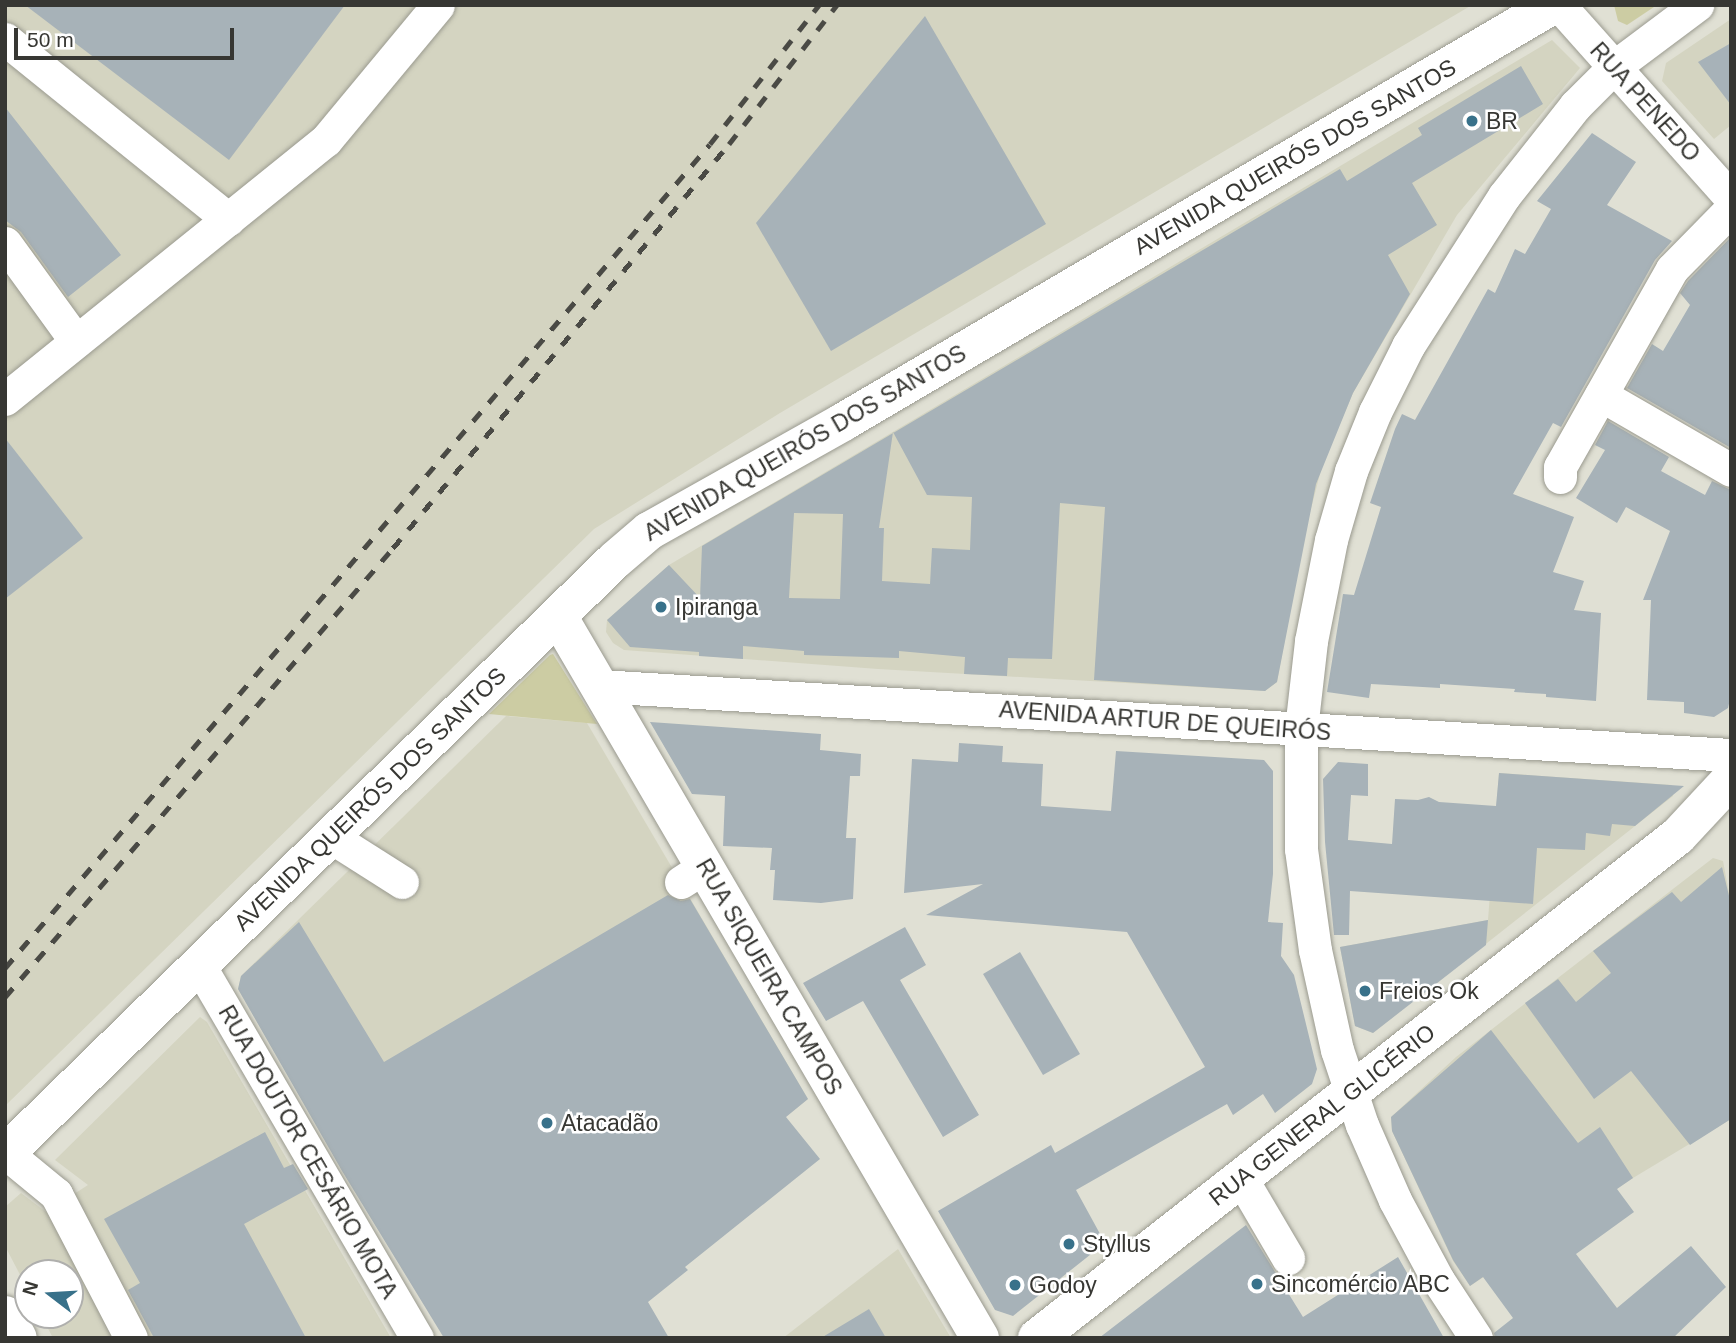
<!DOCTYPE html>
<html>
<head>
<meta charset="utf-8">
<style>
  body { margin:0 }
  #map { position:relative; width:1736px; height:1343px; overflow:hidden; background:#e0e0d4; font-family:Arial,sans-serif }
  div>[style] { position:absolute }
  .built>* { inset:0; background:#d4d4c1 }
  .green>* { inset:0; background:#cccca3 }
  .building>* { inset:0; background:#a7b2b8 }
  .roads { filter:drop-shadow(0 0 2px #9a9a8f) drop-shadow(0 0 2px #9a9a8f) }
  .minor>* { height:33px; margin:-16.5px; padding:0 16.5px; transform-origin:16.5px; border-radius:16.5px; background:#fff }
  .major>* { height:38px; margin:-19px; padding:0 19px; transform-origin:19px; border-radius:19px; background:#fff }
  .rail>* { height:5px; margin-top:-2.5px; transform-origin:0; background:repeating-linear-gradient(90deg,#4a4a45 0 12px,transparent 0 24px) }
  .dots>* { width:19px; height:19px; translate:-50% -50%; box-sizing:border-box; border:4px solid #fff; border-radius:50% }
  span { translate:-50% -50%; white-space:nowrap; text-align:center; line-height:1.15; -webkit-text-stroke:5px #fff; paint-order:stroke }
  .street-label { font-size:23px; color:#373733 }
  .poi-label { font-size:23px; color:#373733 }
  .left { translate:0 -50%; text-align:left }
  .frame { position:absolute; inset:0; border:7px solid #373733; pointer-events:none }
  .north { position:absolute; left:14px; top:1259px; width:70px; height:70px; box-sizing:border-box; background:#fff; border:2px solid #afafad; border-radius:50%; rotate:287deg; font-size:19px; font-weight:700; line-height:28px; text-align:center; color:#373733 }
  .north::after { content:''; display:block; margin:auto; width:24px; height:32px; background:#38718a; clip-path:polygon(50% 0,100% 100%,50% 72%,0 100%) }
  .scale { position:absolute; left:14px; top:28px; width:220px; height:32px; box-sizing:border-box; border:4px solid #373733; border-top:0; padding-left:9px; font-size:21px; line-height:24px; white-space:nowrap; color:#373733; -webkit-text-stroke:5px #fff; paint-order:stroke }
</style>
</head>
<body>
<div id="map">
  <div class="built">
    <div style="clip-path:polygon(5px 5px,1472px 5px,780px 413px,594px 529px,5px 1106px)"></div>
    <div style="clip-path:polygon(1731px 19px,1731px 125px,1714px 139px,1662px 81px,1666px 63px)"></div>
    <div style="clip-path:polygon(1552px 40px,1580px 68px,1457px 215px,1353px 393px,1322px 466px,1304px 536px,1277px 682px,1265px 691px,878px 669px,624px 650px,613px 643px,606px 632px,607px 620px,669px 565px)"></div>
    <div style="clip-path:polygon(506px 716px,587px 723px,808px 1099px,505px 1338px,376px 1226px,238px 989px,241px 976px)"></div>
    <div style="clip-path:polygon(1499px 773px,1672px 785px,1673px 796px,1373px 1033px,1355px 1026px,1340px 947px,1488px 920px)"></div>
    <div style="clip-path:polygon(1713px 858px,1723px 861px,1731px 904px,1731px 1119px,1633px 1178px,1470px 1286px,1453px 1261px,1392px 1131px,1391px 1117px,1456px 1057px)"></div>
    <div style="clip-path:polygon(200px 1017px,207px 1022px,391px 1338px,53px 1338px,41px 1315px,70px 1315px,70px 1273px,28px 1273px,28px 1290px,5px 1246px,5px 1207px,21px 1193px,46px 1212px,88px 1185px,55px 1160px)"></div>
    <div style="clip-path:polygon(898px 1249px,951px 1338px,783px 1338px)"></div>
  </div>
  <div class="green">
    <div style="clip-path:polygon(1614px 5px,1657px 5px,1627px 25px,1618px 21px)"></div>
    <div style="clip-path:polygon(553px 654px,597px 724px,489px 714px,550px 655px)"></div>
  </div>
  <div class="building">
    <div style="clip-path:polygon(25px 5px,345px 5px,229px 160px)"></div>
    <div style="clip-path:polygon(925px 16px,1046px 224px,831px 351px,756px 223px)"></div>
    <div style="clip-path:polygon(1731px 43px,1731px 105px,1698px 62px)"></div>
    <div style="clip-path:polygon(evenodd,1521px 66px,1543px 104px,1412px 183px,1437px 225px,1388px 255px,1410px 294px,1353px 393px,1316px 484px,1277px 682px,1265px 691px,1094px 680px,1105px 507px,1060px 503px,1052px 659px,1008px 658px,1007px 676px,964px 674px,965px 657px,899px 651px,899px 658px,804px 655px,804px 651px,743px 646px,743px 659px,699px 656px,699px 652px,630px 647px,607px 620px,669px 565px,700px 598px,702px 546px,1340px 169px,1347px 181px,1422px 135px,1418px 128px,1521px 66px,893px 432px,927px 495px,972px 497px,970px 550px,932px 548px,930px 584px,882px 581px,884px 528px,879px 528px,893px 432px,1521px 66px,794px 513px,843px 514px,840px 599px,789px 598px,794px 513px)"></div>
    <div style="clip-path:polygon(5px 107px,121px 255px,68px 297px,21px 232px,5px 220px)"></div>
    <div style="clip-path:polygon(1592px 133px,1636px 162px,1607px 205px,1672px 241px,1655px 260px,1561px 427px,1553px 423px,1513px 494px,1574px 517px,1553px 572px,1584px 581px,1574px 610px,1601px 613px,1596px 701px,1546px 697px,1546px 694px,1514px 692px,1515px 689px,1440px 684px,1440px 688px,1371px 684px,1369px 698px,1327px 692px,1343px 594px,1354px 595px,1381px 507px,1370px 503px,1395px 429px,1402px 414px,1415px 420px,1488px 289px,1495px 293px,1515px 249px,1525px 254px,1551px 209px,1537px 201px)"></div>
    <div style="clip-path:polygon(1731px 237px,1731px 448px,1627px 388px,1652px 344px,1663px 351px,1690px 305px,1680px 293px,1688px 281px)"></div>
    <div style="clip-path:polygon(1608px 421px,1669px 457px,1661px 471px,1705px 495px,1712px 481px,1731px 490px,1731px 695px,1728px 708px,1714px 717px,1684px 713px,1684px 702px,1647px 700px,1651px 600px,1643px 600px,1670px 531px,1626px 507px,1617px 523px,1576px 498px,1605px 450px,1595px 445px)"></div>
    <div style="clip-path:polygon(5px 438px,83px 538px,5px 599px)"></div>
    <div style="clip-path:polygon(650px 722px,821px 734px,820px 750px,861px 754px,860px 776px,850px 776px,846px 838px,856px 838px,853px 899px,821px 903px,773px 900px,775px 870px,770px 870px,772px 848px,723px 846px,725px 796px,692px 794px)"></div>
    <div style="clip-path:polygon(959px 743px,1003px 746px,1002px 762px,1043px 764px,1041px 806px,1111px 811px,1116px 751px,1264px 760px,1273px 771px,1273px 874px,1268px 922px,1283px 923px,1281px 956px,1294px 975px,1317px 1069px,1312px 1084px,1275px 1113px,1263px 1094px,1233px 1115px,1227px 1104px,1076px 1190px,1105px 1243px,1013px 1316px,995px 1310px,938px 1211px,1051px 1145px,1055px 1153px,1205px 1067px,1127px 932px,926px 915px,983px 884px,904px 893px,912px 759px,958px 762px)"></div>
    <div style="clip-path:polygon(1338px 762px,1368px 764px,1368px 796px,1351px 795px,1348px 840px,1392px 844px,1395px 799px,1418px 800px,1429px 797px,1439px 802px,1496px 806px,1499px 773px,1684px 786px,1635px 826px,1612px 824px,1610px 836px,1586px 833px,1585px 850px,1537px 848px,1533px 904px,1350px 891px,1349px 935px,1334px 935px,1325px 842px,1323px 779px)"></div>
    <div style="clip-path:polygon(1722px 867px,1731px 904px,1731px 1119px,1690px 1145px,1631px 1071px,1594px 1099px,1525px 1003px,1558px 979px,1576px 1002px,1611px 973px,1593px 951px,1672px 892px,1681px 902px)"></div>
    <div style="clip-path:polygon(668px 895px,681px 901px,690px 899px,808px 1099px,786px 1117px,820px 1159px,685px 1267px,688px 1270px,648px 1302px,669px 1338px,444px 1338px,342px 1171px,238px 989px,241px 976px,299px 922px,384px 1062px)"></div>
    <div style="clip-path:polygon(1488px 920px,1486px 945px,1373px 1033px,1355px 1026px,1340px 947px)"></div>
    <div style="clip-path:polygon(905px 927px,926px 965px,900px 980px,979px 1115px,943px 1137px,863px 1001px,826px 1021px,803px 983px)"></div>
    <div style="clip-path:polygon(1020px 952px,1080px 1054px,1043px 1075px,983px 974px)"></div>
    <div style="clip-path:polygon(1491px 1030px,1578px 1143px,1600px 1127px,1633px 1178px,1617px 1189px,1634px 1212px,1576px 1254px,1617px 1308px,1691px 1246px,1726px 1287px,1673px 1338px,1495px 1338px,1494px 1333px,1513px 1318px,1483px 1277px,1470px 1286px,1453px 1260px,1392px 1131px,1391px 1117px)"></div>
    <div style="clip-path:polygon(265px 1132px,284px 1168px,293px 1164px,308px 1189px,244px 1224px,306px 1338px,154px 1338px,128px 1290px,140px 1283px,104px 1219px)"></div>
    <div style="clip-path:polygon(1246px 1225px,1303px 1317px,1398px 1257px,1444px 1338px,1099px 1338px)"></div>
    <div style="clip-path:polygon(869px 1309px,886px 1338px,821px 1338px)"></div>
  </div>
  <div class="roads">
    <div class="minor">
      <div style="left:1559px;top:5px;width:259px;rotate:48.3deg"></div>
      <div style="left:5px;top:39px;width:287px;rotate:38.9deg"></div>
      <div style="left:5px;top:243px;width:121px;rotate:54.1deg"></div>
      <div style="left:1601px;top:395px;width:150px;rotate:30deg"></div>
      <div style="left:5px;top:399px;width:412px;rotate:-38.9deg"></div>
      <div style="left:326px;top:140px;width:175px;rotate:-50.3deg"></div>
      <div style="left:1560px;top:477px;width:10px;rotate:-90deg"></div>
      <div style="left:1560px;top:467px;width:227px;rotate:-60.5deg"></div>
      <div style="left:1672px;top:269px;width:84px;rotate:-45.5deg"></div>
      <div style="left:599px;top:686px;width:1134px;rotate:3.49deg"></div>
      <div style="left:331px;top:837px;width:84px;rotate:32.4deg"></div>
      <div style="left:681px;top:882px;width:27px;rotate:-33deg"></div>
      <div style="left:199px;top:965px;width:432px;rotate:59.7deg"></div>
      <div style="left:6px;top:1153px;width:65px;rotate:39.4deg"></div>
      <div style="left:56px;top:1194px;width:162px;rotate:62.5deg"></div>
      <div style="left:1241px;top:1178px;width:93px;rotate:59.6deg"></div>
      <div style="left:1476px;top:1338px;width:69px;rotate:-123.2deg"></div>
      <div style="left:1438px;top:1280px;width:91px;rotate:-118.3deg"></div>
      <div style="left:1395px;top:1200px;width:82px;rotate:-113.7deg"></div>
      <div style="left:1362px;top:1125px;width:79px;rotate:-108.4deg"></div>
      <div style="left:1337px;top:1050px;width:102px;rotate:-102.4deg"></div>
      <div style="left:1315px;top:950px;width:102px;rotate:-97.9deg"></div>
      <div style="left:1301px;top:849px;width:120px;rotate:-90deg"></div>
      <div style="left:1301px;top:729px;width:89px;rotate:-83.5deg"></div>
      <div style="left:1311px;top:641px;width:103px;rotate:-78.8deg"></div>
      <div style="left:1331px;top:540px;width:72px;rotate:-73.8deg"></div>
      <div style="left:1351px;top:471px;width:64px;rotate:-67.9deg"></div>
      <div style="left:1375px;top:412px;width:74px;rotate:-63.4deg"></div>
      <div style="left:1408px;top:346px;width:178px;rotate:-57.4deg"></div>
      <div style="left:1504px;top:196px;width:115px;rotate:-51.7deg"></div>
      <div style="left:1575px;top:106px;width:55px;rotate:-45deg"></div>
      <div style="left:1614px;top:67px;width:104px;rotate:-36.8deg"></div>
    </div>
    <div class="major">
      <div style="left:558px;top:616px;width:836px;rotate:59.69deg"></div>
      <div style="left:5px;top:1154px;width:851px;rotate:-44.24deg"></div>
      <div style="left:615px;top:560px;width:45px;rotate:-40.5deg"></div>
      <div style="left:649px;top:531px;width:223px;rotate:-29.3deg"></div>
      <div style="left:843px;top:422px;width:823px;rotate:-30.43deg"></div>
      <div style="left:5px;top:1315px;width:26px;rotate:61deg"></div>
      <div style="left:1037px;top:1338px;width:814px;rotate:-38.07deg"></div>
      <div style="left:1678px;top:836px;width:78px;rotate:-47.1deg"></div>
    </div>
  </div>
  <div class="rail">
    <div style="left:5px;top:968px;width:1084px;rotate:-49.45deg"></div>
    <div style="left:710px;top:144px;width:177px;rotate:-51.9deg"></div>
    <div style="left:5px;top:997px;width:593px;rotate:-49.17deg"></div>
    <div style="left:393px;top:548px;width:525px;rotate:-50.25deg"></div>
    <div style="left:729px;top:144px;width:176px;rotate:-52.2deg"></div>
  </div>
  <div class="dots">
    <div style="left:1472px;top:121px;background:#38718a"></div>
    <div style="left:661px;top:607px;background:#38718a"></div>
    <div style="left:1365px;top:991px;background:#38718a"></div>
    <div style="left:547px;top:1123px;background:#38718a"></div>
    <div style="left:1069px;top:1244px;background:#38718a"></div>
    <div style="left:1257px;top:1284px;background:#38718a"></div>
    <div style="left:1015px;top:1285px;background:#38718a"></div>
  </div>
  <div class="street-label">
    <span style="left:1645px;top:102px;rotate:48deg">RUA PENEDO</span>
    <span style="left:1295px;top:157px;rotate:-30deg">AVENIDA QUEIRÓS DOS SANTOS</span>
    <span style="left:805px;top:443px;rotate:-30deg">AVENIDA QUEIRÓS DOS SANTOS</span>
    <span style="left:1165px;top:721px;rotate:4deg">AVENIDA ARTUR DE QUEIRÓS</span>
    <span style="left:370px;top:799px;rotate:-44deg">AVENIDA QUEIRÓS DOS SANTOS</span>
    <span style="left:769px;top:977px;rotate:60deg">RUA SIQUEIRA CAMPOS</span>
    <span style="left:1322px;top:1115px;rotate:-38deg">RUA GENERAL GLICÉRIO</span>
    <span style="left:308px;top:1152px;rotate:60deg">RUA DOUTOR CESÁRIO MOTA</span>
  </div>
  <div class="poi-label">
    <span class="left" style="left:1486px;top:121px">BR</span>
    <span class="left" style="left:675px;top:607px">Ipiranga</span>
    <span class="left" style="left:1379px;top:991px">Freios Ok</span>
    <span class="left" style="left:561px;top:1123px">Atacadão</span>
    <span class="left" style="left:1083px;top:1244px">Styllus</span>
    <span class="left" style="left:1271px;top:1284px">Sincomércio ABC</span>
    <span class="left" style="left:1029px;top:1285px">Godoy</span>
  </div>
  <div class="frame"></div>
  <div class="north">N</div>
  <div class="scale">50 m</div>
</div>
</body>
</html>
